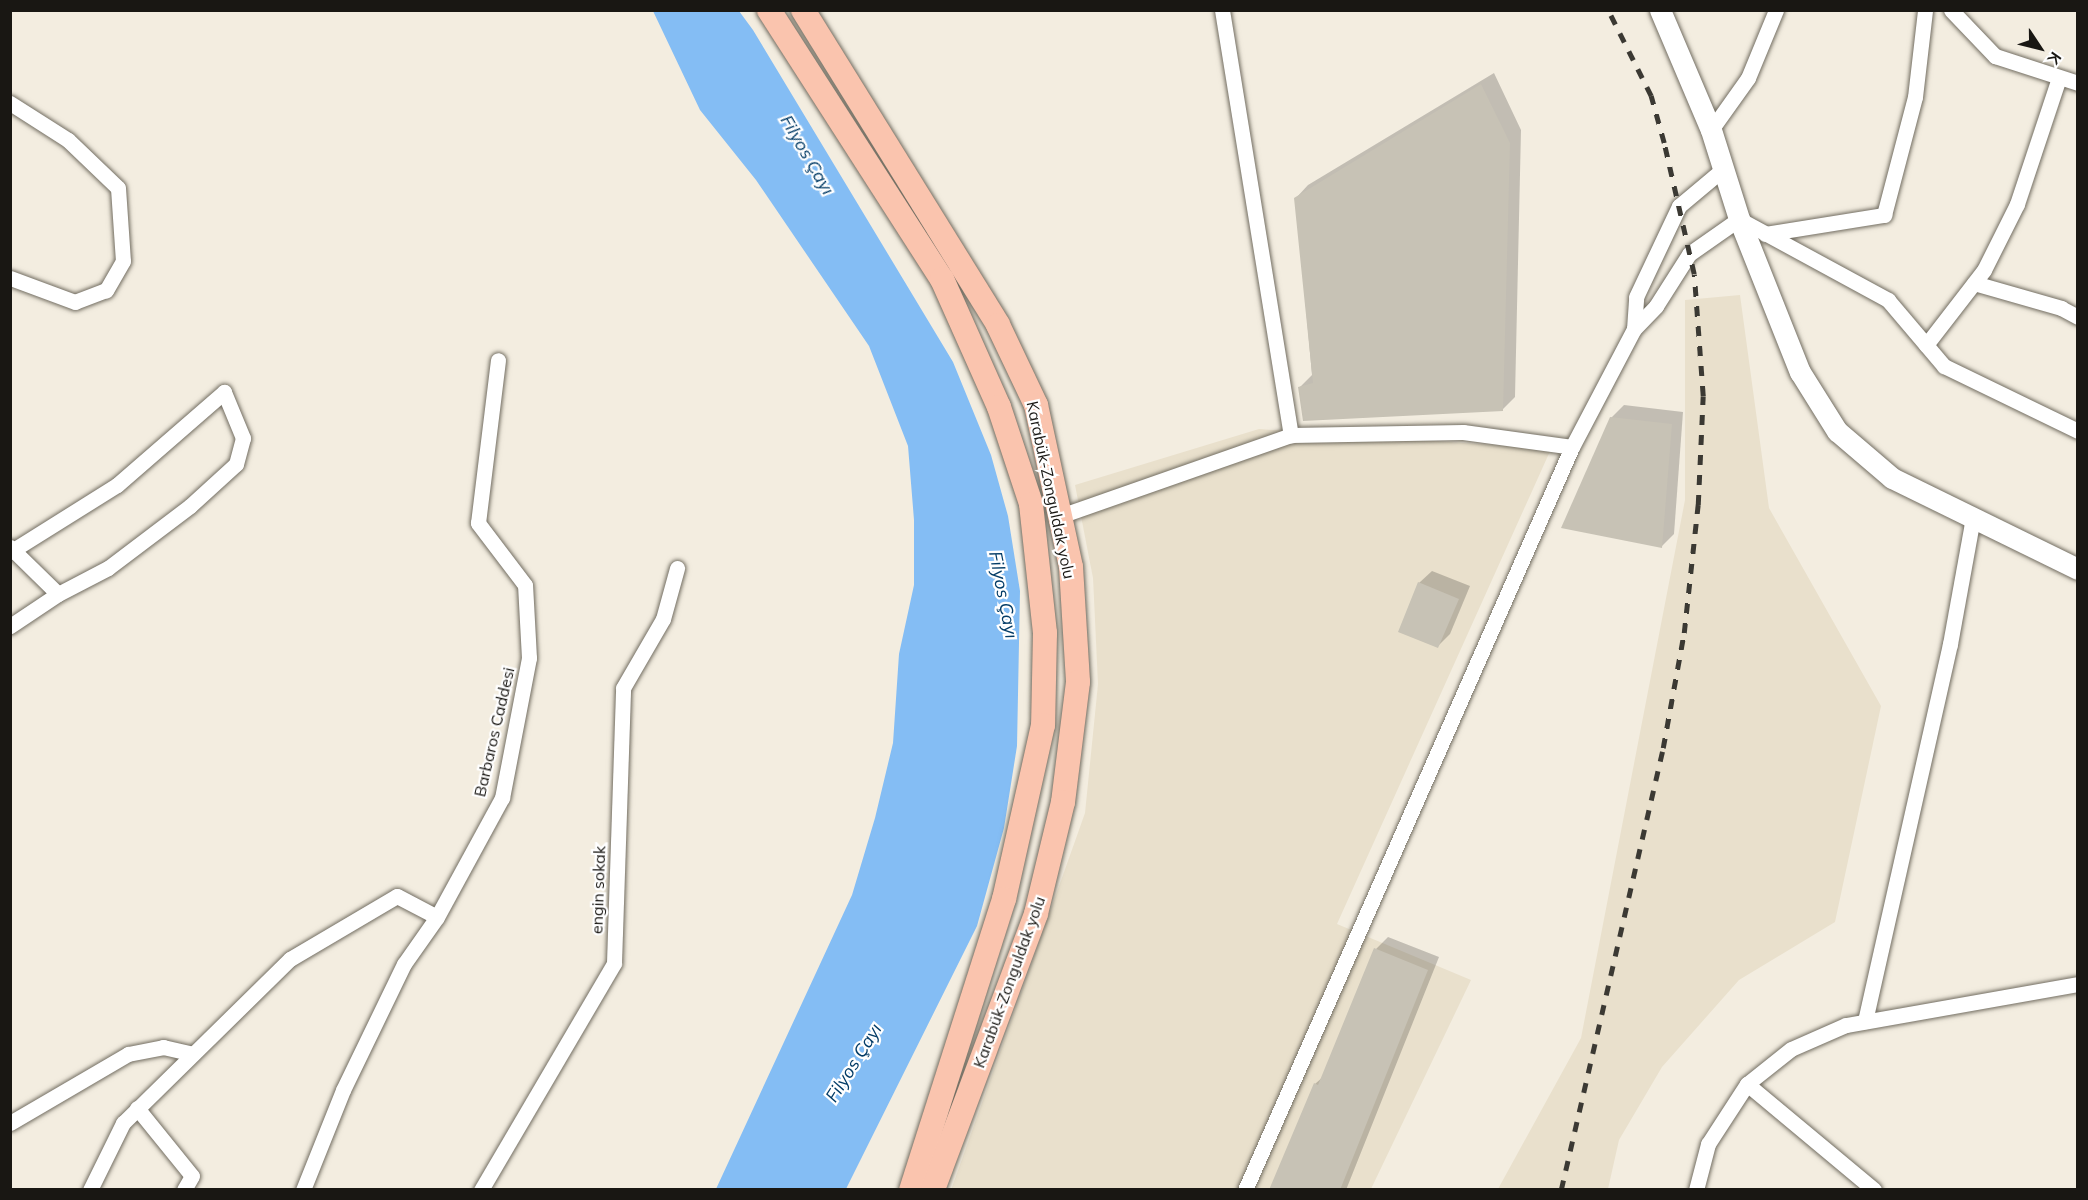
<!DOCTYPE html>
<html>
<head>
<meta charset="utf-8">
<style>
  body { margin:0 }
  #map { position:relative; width:2088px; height:1200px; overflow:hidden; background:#f3ede0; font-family:Mulish,sans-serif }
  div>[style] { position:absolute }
  .built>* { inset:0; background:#e9e0cc }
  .water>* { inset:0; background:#84bdf4 }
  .shadow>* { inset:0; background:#0003 }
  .building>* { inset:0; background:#c7c2b5 }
  .roads { filter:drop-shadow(0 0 2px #726d61) drop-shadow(0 0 2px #726d61) }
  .minor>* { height:15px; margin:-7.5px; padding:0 7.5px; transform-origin:7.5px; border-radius:7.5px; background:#fff }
  .secondary>* { height:21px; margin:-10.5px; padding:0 10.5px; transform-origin:10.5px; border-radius:10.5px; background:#fff }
  .trunk>* { height:24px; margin:-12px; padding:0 12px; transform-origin:12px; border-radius:12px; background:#fac4ae }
  .rail>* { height:4.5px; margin-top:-2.25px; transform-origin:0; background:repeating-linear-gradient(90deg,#3b3933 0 10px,transparent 0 20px) }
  span { translate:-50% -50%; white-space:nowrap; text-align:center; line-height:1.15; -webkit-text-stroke:4.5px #fff; paint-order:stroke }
  .street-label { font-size:16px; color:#191713 }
  .water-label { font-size:18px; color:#033c67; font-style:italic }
  .frame { position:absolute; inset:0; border:12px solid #191713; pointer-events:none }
  .north { position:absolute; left:2010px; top:18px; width:60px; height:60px; -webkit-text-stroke:4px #fff; paint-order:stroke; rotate:125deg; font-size:16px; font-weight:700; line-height:24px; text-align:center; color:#191713 }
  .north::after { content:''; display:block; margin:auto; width:21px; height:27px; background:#191713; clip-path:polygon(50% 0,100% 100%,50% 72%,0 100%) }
</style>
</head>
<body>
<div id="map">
  <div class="built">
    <div style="clip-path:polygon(1740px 295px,1769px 508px,1881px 706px,1835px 922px,1739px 980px,1662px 1067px,1619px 1140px,1608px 1189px,1498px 1189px,1581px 1038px,1685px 500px,1685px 300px)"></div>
    <div style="clip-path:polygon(1259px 429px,1551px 449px,1337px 924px,1471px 980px,1371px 1189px,951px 1190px,1085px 813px,1098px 684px,1093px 578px,1075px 485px)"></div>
  </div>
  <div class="water">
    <div style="clip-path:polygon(653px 11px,739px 11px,753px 30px,953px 362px,991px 455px,1008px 516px,1020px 591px,1017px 746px,1004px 828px,977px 926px,846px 1189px,716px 1189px,852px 895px,875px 818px,893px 743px,899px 654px,914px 585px,914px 520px,908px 446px,869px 346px,756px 180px,700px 110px)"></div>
  </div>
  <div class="shadow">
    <div style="clip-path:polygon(1494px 73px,1521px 130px,1515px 397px,1502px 410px,1300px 387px,1312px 375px,1296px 198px,1308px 185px)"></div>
    <div style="clip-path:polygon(1624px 405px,1683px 412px,1674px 534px,1662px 546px,1611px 418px)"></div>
    <div style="clip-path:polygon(1432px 571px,1470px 586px,1450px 634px,1438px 646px,1419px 583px)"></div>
    <div style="clip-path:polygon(1388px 937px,1439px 957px,1346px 1190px,1270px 1190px,1315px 1084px,1324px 1076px,1376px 949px)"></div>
  </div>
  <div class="building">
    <div style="clip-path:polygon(1481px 84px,1510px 143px,1503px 411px,1303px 421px,1298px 387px,1313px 383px,1294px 198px)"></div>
    <div style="clip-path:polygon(1610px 417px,1672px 424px,1662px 548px,1561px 528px)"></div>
    <div style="clip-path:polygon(1418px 582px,1459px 599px,1438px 648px,1398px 632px)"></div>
    <div style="clip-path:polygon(1374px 948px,1428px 970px,1340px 1190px,1269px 1190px,1314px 1083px,1318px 1085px)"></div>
  </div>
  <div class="roads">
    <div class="minor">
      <div style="left:1222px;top:10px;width:431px;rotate:80.8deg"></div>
      <div style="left:1291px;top:435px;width:172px;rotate:-1deg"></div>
      <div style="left:1463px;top:432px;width:110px;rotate:7.8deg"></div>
      <div style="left:1951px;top:10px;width:64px;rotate:46.3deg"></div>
      <div style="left:1995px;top:56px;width:87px;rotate:18deg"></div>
      <div style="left:10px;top:103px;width:69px;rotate:32.5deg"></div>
      <div style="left:68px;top:140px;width:69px;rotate:43.8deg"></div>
      <div style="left:118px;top:188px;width:73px;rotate:86.1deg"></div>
      <div style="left:123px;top:261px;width:34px;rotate:120deg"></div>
      <div style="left:106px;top:290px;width:33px;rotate:159deg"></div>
      <div style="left:75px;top:302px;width:69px;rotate:-159.7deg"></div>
      <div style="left:1711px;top:130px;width:64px;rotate:-54.6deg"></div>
      <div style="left:1748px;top:78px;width:74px;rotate:-67.6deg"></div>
      <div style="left:1765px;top:234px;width:121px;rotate:-9.1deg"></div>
      <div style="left:1884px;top:215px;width:122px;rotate:-75.3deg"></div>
      <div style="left:1915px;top:97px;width:88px;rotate:-83.4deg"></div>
      <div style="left:1974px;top:283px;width:91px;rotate:16deg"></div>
      <div style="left:2061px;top:308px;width:19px;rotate:28deg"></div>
      <div style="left:1634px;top:329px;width:32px;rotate:-86deg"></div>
      <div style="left:1636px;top:297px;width:101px;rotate:-64.7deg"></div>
      <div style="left:1679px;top:206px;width:56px;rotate:-39.9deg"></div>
      <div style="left:1926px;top:345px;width:95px;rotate:-52.3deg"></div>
      <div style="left:1984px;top:270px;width:74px;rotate:-63.4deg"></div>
      <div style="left:2017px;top:204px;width:133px;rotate:-71.6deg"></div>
      <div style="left:1060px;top:516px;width:245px;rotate:-19.3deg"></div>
      <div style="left:10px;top:547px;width:67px;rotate:44.4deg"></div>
      <div style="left:10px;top:552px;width:126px;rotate:-32.1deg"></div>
      <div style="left:117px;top:485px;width:142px;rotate:-41deg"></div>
      <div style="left:224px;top:392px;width:50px;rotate:67.6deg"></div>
      <div style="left:243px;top:438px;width:27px;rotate:105deg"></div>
      <div style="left:236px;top:464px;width:62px;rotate:137.6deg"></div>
      <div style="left:190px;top:506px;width:103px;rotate:142.9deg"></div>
      <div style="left:108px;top:568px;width:56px;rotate:152.5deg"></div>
      <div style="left:58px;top:594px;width:58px;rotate:146.3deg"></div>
      <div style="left:1865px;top:1021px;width:386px;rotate:-77.3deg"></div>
      <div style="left:1950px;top:644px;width:128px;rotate:-79.7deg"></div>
      <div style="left:1747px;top:1084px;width:56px;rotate:-38.5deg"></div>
      <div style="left:1791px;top:1049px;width:60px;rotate:-23.6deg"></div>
      <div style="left:1846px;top:1025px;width:236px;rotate:-10deg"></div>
      <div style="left:137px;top:1108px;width:87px;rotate:51deg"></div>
      <div style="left:192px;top:1176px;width:16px;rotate:120deg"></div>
      <div style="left:10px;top:1123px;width:137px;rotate:-30.3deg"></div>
      <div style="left:128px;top:1054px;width:36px;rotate:-11deg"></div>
      <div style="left:163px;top:1047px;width:28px;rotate:13deg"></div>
      <div style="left:90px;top:1190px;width:75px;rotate:-63.8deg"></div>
      <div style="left:123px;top:1123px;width:234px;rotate:-44.5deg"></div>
      <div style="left:290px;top:959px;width:124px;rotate:-30.5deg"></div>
      <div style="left:397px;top:896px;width:45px;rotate:27.7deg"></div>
      <div style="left:303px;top:1190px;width:108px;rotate:-68.2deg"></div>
      <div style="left:343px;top:1090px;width:140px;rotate:-64.2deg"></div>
      <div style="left:404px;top:964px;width:57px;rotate:-54.9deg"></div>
      <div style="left:437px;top:917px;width:136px;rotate:-61.4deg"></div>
      <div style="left:502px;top:798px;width:143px;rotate:-79.1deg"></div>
      <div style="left:529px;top:658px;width:73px;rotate:-93.1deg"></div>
      <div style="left:525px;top:585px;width:78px;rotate:-127.2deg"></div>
      <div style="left:478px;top:523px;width:164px;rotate:-83deg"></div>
      <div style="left:481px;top:1190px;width:263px;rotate:-59.6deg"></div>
      <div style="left:614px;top:963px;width:275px;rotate:-88.1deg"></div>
      <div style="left:623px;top:688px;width:80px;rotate:-59.9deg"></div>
      <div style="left:663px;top:619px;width:53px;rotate:-74.6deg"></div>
      <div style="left:1245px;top:1190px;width:812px;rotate:-66.25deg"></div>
      <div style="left:1572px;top:447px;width:133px;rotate:-62.3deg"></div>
      <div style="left:1634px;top:329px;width:32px;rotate:-46deg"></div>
      <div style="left:1656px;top:306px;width:62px;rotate:-57.6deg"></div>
      <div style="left:1689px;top:254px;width:61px;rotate:-35deg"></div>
      <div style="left:1739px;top:219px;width:170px;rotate:28.5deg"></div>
      <div style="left:1888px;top:300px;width:87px;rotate:49.7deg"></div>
      <div style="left:1944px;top:366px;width:149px;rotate:25.9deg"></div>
      <div style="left:1696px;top:1190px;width:48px;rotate:-75.4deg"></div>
      <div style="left:1708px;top:1144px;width:72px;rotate:-57deg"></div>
      <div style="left:1747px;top:1084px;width:165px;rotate:39.8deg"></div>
    </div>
    <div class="secondary">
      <div style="left:1660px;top:10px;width:130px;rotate:67deg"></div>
      <div style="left:1711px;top:130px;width:93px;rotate:72.5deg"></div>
      <div style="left:1739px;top:219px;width:165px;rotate:68.3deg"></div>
      <div style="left:1800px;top:372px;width:70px;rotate:57.9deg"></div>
      <div style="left:1837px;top:431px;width:72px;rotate:40.5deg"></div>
      <div style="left:1892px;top:478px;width:207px;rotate:26.1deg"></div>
    </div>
    <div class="trunk">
      <div style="left:769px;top:10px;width:320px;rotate:57.3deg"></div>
      <div style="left:942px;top:279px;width:140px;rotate:66deg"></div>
      <div style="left:999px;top:407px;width:102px;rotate:71.7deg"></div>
      <div style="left:1031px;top:504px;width:130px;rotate:83.8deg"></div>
      <div style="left:1045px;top:633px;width:92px;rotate:91.2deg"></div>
      <div style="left:1043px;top:725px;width:178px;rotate:102.6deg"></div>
      <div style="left:1004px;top:899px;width:305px;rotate:107.7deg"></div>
      <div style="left:803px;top:10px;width:370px;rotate:58.2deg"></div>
      <div style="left:998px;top:325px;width:89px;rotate:64.6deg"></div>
      <div style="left:1036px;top:405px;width:166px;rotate:77.8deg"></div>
      <div style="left:1071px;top:567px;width:115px;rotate:86.5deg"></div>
      <div style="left:1078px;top:682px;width:121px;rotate:97.1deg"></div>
      <div style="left:1063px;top:802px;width:115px;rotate:103.6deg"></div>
      <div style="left:1036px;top:914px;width:295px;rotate:110.5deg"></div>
    </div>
  </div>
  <div class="rail">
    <div style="left:1561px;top:1190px;width:454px;rotate:-77deg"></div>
    <div style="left:1663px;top:748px;width:117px;rotate:-79.7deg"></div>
    <div style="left:1684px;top:633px;width:129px;rotate:-83.8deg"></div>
    <div style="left:1698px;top:505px;width:109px;rotate:-87.4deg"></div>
    <div style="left:1703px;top:396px;width:122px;rotate:-94.2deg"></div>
    <div style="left:1694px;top:274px;width:134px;rotate:-102.9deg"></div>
    <div style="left:1664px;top:143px;width:49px;rotate:-105.5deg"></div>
    <div style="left:1651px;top:96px;width:96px;rotate:-116.6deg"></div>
  </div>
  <div class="street-label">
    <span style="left:1051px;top:490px;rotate:78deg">Karabük-Zonguldak yolu</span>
    <span style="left:494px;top:732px;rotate:-77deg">Barbaros Caddesi</span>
    <span style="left:598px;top:890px;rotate:-88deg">engin sokak</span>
    <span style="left:1009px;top:982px;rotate:-70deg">Karabük-Zonguldak yolu</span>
  </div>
  <div class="water-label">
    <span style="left:807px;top:155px;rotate:60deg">Filyos Çayı</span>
    <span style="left:1003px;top:595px;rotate:79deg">Filyos Çayı</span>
    <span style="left:854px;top:1063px;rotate:-58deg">Filyos Çayı</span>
  </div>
  <div class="frame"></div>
  <div class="north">K</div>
</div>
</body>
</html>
